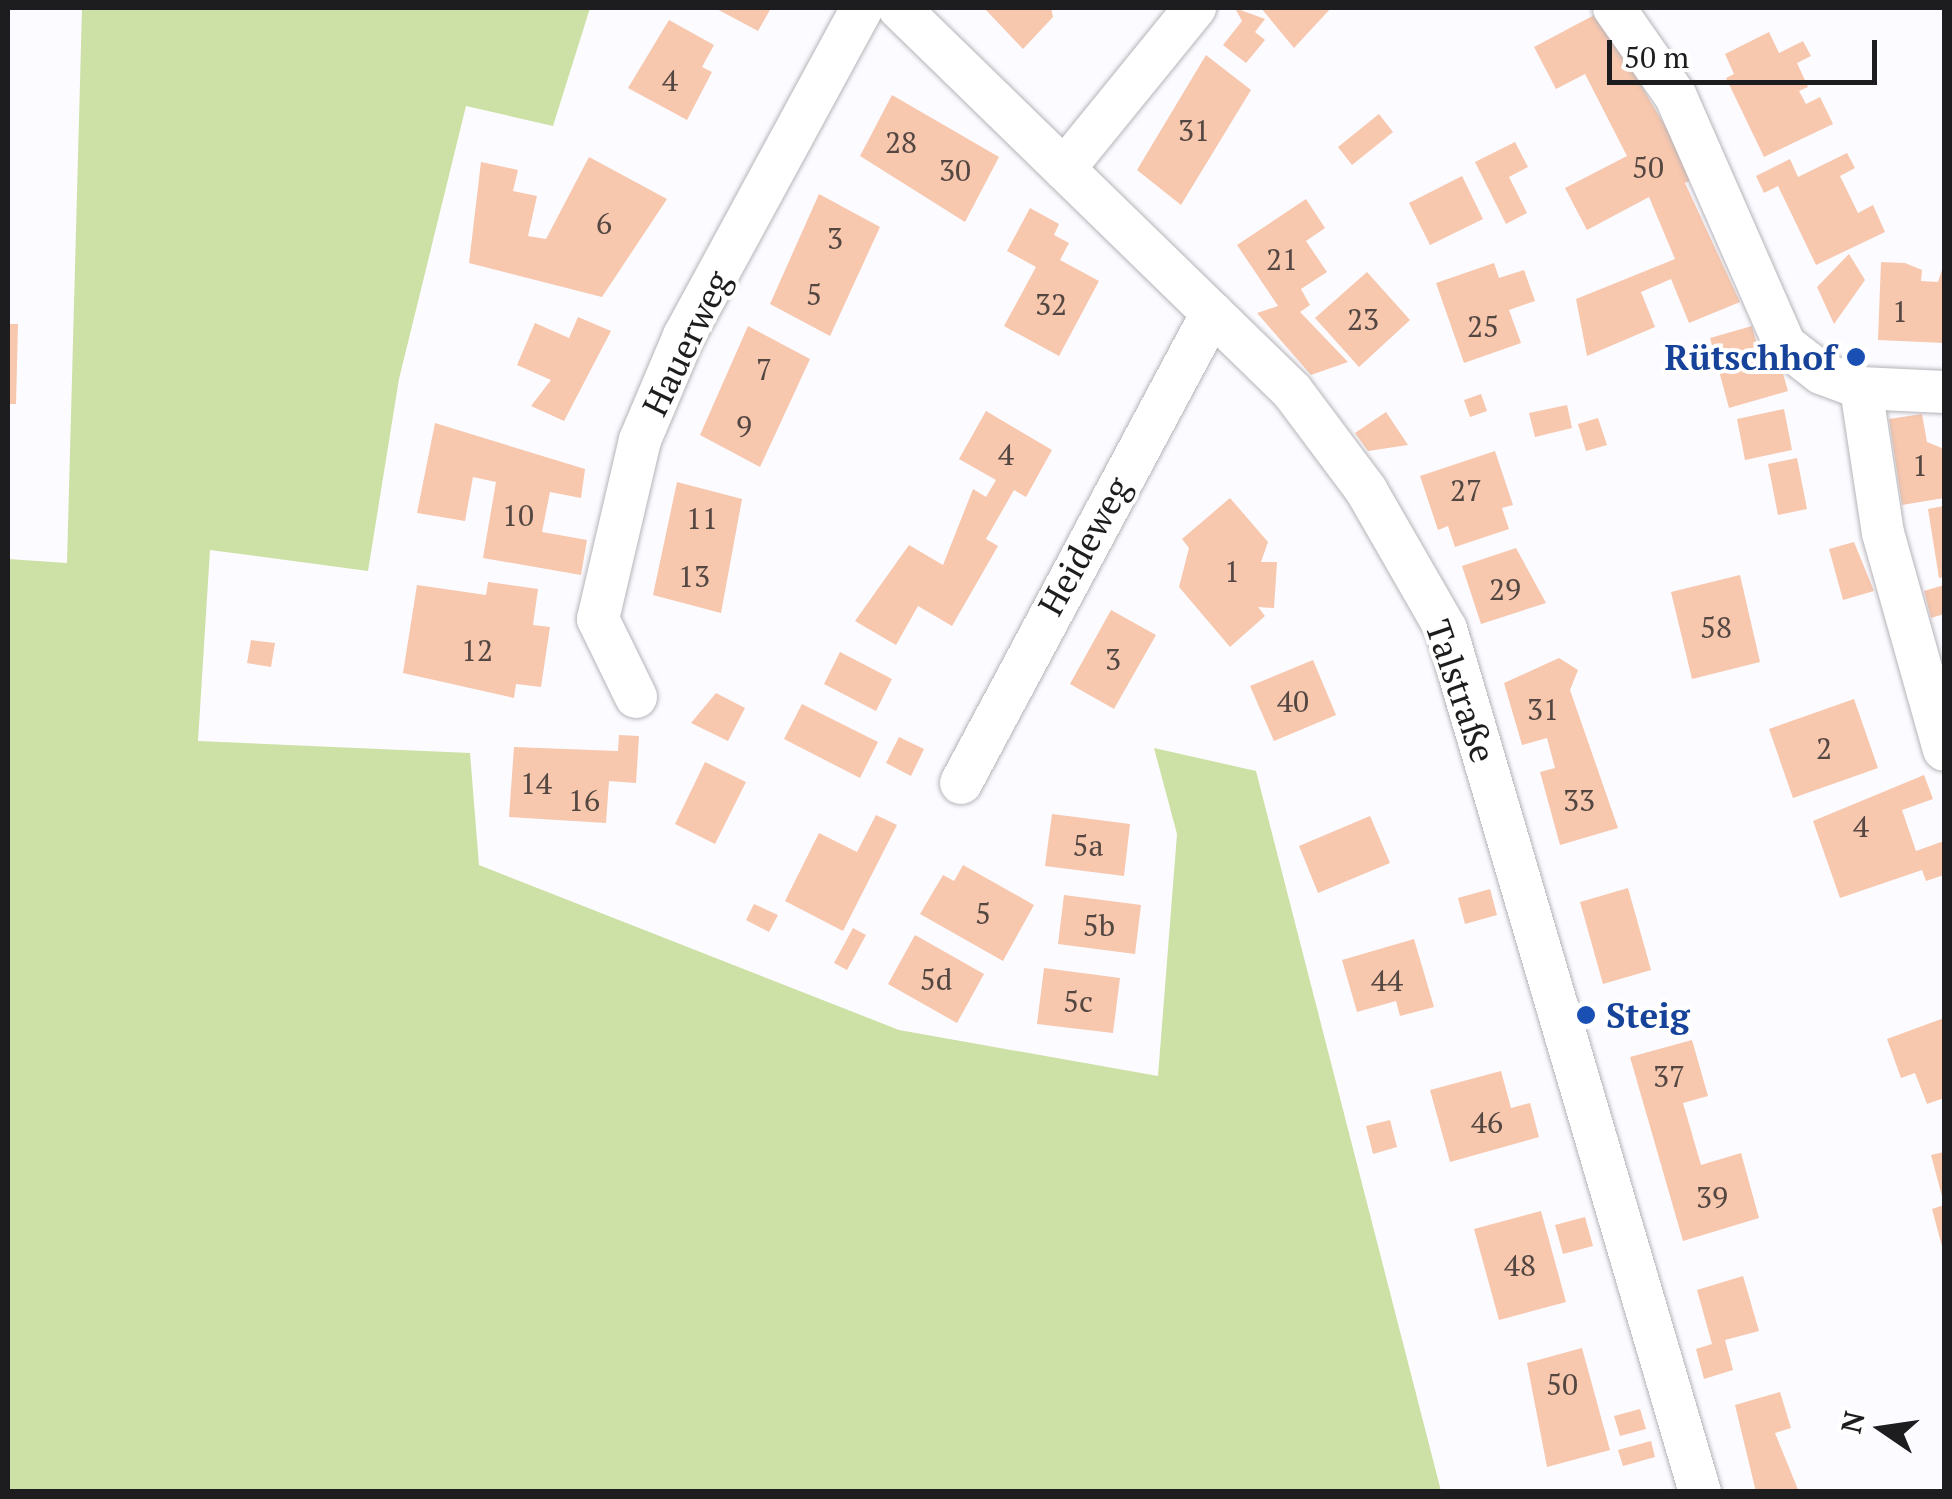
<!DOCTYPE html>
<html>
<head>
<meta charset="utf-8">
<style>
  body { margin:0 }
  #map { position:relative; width:1952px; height:1499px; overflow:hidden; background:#fcfbff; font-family:"PT Serif",serif }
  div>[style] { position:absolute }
  .green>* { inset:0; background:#cde0a5 }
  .building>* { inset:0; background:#f7c7ae }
  .roads { filter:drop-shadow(0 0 2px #b6b4b9) drop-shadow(0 0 2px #b6b4b9) }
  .street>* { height:42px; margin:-21px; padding:0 21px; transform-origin:21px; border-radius:21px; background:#fff }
  .dots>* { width:28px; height:28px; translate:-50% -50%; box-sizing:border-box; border:5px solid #fff; border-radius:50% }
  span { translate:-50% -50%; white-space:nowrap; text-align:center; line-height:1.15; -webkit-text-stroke:8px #fff; paint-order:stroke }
  .number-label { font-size:30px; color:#544742 }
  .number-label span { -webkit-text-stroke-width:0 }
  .street-label { font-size:35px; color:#1d1c1e }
  .transit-label { font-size:35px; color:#164399; font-weight:700 }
  .right { translate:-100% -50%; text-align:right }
  .left { translate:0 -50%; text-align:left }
  .frame { position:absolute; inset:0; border:10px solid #1d1c1e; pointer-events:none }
  .north { position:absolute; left:1832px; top:1379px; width:100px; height:100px; -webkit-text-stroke:8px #fff; paint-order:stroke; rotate:283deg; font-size:28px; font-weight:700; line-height:40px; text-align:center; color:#1d1c1e }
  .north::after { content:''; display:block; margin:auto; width:35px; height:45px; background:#1d1c1e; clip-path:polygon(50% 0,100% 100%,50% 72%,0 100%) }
  .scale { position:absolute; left:1607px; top:40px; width:270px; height:45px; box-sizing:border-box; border:5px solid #1d1c1e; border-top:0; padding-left:12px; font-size:30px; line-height:35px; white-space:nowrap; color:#1d1c1e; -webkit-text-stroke:8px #fff; paint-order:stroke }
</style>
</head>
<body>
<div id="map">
  <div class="green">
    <div style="clip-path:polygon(82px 8px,590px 8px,553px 126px,466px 106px,399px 379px,368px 571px,210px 550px,198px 741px,470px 753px,479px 865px,899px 1030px,1158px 1076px,1177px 834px,1154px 748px,1256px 771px,1441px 1491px,8px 1491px,8px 559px,67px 563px)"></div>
  </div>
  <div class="building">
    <div style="clip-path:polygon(715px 8px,771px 8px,758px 31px)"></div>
    <div style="clip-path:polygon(984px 8px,1051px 8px,1053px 17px,1023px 49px)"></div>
    <div style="clip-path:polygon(1235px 8px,1265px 19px,1255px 32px,1265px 40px,1246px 63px,1223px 45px,1242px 21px)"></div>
    <div style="clip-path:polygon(1261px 8px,1331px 8px,1294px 48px)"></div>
    <div style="clip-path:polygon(1598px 13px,1696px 178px,1685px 183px,1740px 302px,1689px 323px,1671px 279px,1641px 292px,1655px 327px,1587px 356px,1576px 299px,1675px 259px,1649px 197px,1587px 230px,1565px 188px,1627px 156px,1585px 74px,1556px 89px,1534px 47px)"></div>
    <div style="clip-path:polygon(669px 20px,714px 45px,702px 67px,712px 72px,687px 120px,628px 88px)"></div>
    <div style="clip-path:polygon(1769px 32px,1779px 53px,1803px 41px,1811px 56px,1797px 63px,1808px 87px,1799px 91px,1806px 104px,1820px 97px,1833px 124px,1764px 157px,1726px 78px,1734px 74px,1725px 54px)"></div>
    <div style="clip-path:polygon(1206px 55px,1251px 90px,1181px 205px,1137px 170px)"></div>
    <div style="clip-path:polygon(892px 95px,999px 157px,965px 222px,860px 156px)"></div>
    <div style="clip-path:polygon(1379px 114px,1393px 132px,1352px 165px,1338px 147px)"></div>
    <div style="clip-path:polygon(1515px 142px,1528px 167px,1509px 177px,1527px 213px,1506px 224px,1475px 162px)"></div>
    <div style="clip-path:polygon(1847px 153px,1855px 168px,1840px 176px,1858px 213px,1873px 205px,1885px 232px,1816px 265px,1778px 186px,1764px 193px,1756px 176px,1790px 159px,1798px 177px)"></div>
    <div style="clip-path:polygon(589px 157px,667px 199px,602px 297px,469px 263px,481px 162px,518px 170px,513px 191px,537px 196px,528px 236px,546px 239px)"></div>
    <div style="clip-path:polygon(1462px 176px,1483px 219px,1430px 245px,1409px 203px)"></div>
    <div style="clip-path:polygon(819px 194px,880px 227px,830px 336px,770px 304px)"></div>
    <div style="clip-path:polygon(1306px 199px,1325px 228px,1306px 241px,1327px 272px,1301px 289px,1310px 305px,1300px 312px,1348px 362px,1311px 375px,1257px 313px,1278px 306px,1237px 245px)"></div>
    <div style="clip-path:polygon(1030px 208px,1059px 224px,1054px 235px,1069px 243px,1060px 260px,1099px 281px,1059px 356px,1004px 326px,1036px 267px,1007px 251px)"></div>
    <div style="clip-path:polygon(1849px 254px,1865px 280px,1834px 324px,1817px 287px)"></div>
    <div style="clip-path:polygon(1881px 262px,1905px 263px,1922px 270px,1921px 281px,1938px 282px,1944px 264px,1944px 343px,1878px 340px)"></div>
    <div style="clip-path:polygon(1494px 263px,1499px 278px,1524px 270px,1535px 301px,1509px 310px,1521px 343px,1464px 363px,1436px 283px)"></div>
    <div style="clip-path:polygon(1367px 272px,1410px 320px,1359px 367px,1315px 318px)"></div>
    <div style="clip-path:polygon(578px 317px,611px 331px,564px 421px,531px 406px,551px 380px,517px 365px,535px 323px,569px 338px)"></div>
    <div style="clip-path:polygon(8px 324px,18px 324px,16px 404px,8px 404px)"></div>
    <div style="clip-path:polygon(748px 326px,810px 359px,760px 467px,700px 435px)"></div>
    <div style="clip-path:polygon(1752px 326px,1763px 367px,1780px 363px,1788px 391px,1729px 408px,1710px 338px)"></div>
    <div style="clip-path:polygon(1481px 394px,1487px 411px,1470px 417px,1464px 400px)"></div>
    <div style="clip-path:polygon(1567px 405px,1572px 428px,1535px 437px,1529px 413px)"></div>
    <div style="clip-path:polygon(1784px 409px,1792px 450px,1745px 460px,1737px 419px)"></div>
    <div style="clip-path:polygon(986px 411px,1052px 450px,1026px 497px,1014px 490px,986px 539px,998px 546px,952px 626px,918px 606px,896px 645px,855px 621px,909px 545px,943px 565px,973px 489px,986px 497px,996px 480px,959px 459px)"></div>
    <div style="clip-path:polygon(1386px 412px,1408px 445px,1368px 451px,1355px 433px)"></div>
    <div style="clip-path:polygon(1922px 414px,1927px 442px,1944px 449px,1944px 498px,1902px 505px,1889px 419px)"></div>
    <div style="clip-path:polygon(1598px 418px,1607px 445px,1586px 451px,1578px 424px)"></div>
    <div style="clip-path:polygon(435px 423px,585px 469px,581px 498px,550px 492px,542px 532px,587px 540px,581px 575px,483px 558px,496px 482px,473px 477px,465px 521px,417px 513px)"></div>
    <div style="clip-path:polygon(1495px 451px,1513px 505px,1502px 508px,1509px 529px,1455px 547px,1448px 526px,1438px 530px,1420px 476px)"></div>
    <div style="clip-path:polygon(1797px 458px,1807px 509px,1778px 515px,1768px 464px)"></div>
    <div style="clip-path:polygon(677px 482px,742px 499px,721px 613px,653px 595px)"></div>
    <div style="clip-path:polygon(1230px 498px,1268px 542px,1261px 562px,1277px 562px,1274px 608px,1258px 607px,1265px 616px,1230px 647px,1179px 587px,1189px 548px,1182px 539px)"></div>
    <div style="clip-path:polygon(1944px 506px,1944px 577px,1939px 578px,1928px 509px)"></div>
    <div style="clip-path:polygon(1854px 542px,1874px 591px,1843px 600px,1829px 549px)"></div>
    <div style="clip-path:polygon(1516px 548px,1546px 603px,1481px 624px,1462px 566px)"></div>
    <div style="clip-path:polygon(1740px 575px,1760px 662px,1692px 679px,1671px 592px)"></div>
    <div style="clip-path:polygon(488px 582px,538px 589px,533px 625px,550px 627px,541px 687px,516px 684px,514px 698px,403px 673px,417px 585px,486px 595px)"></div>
    <div style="clip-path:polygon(1944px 585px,1944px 614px,1931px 618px,1924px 591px)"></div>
    <div style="clip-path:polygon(1111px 610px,1156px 635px,1114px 709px,1070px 684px)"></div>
    <div style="clip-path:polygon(251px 640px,275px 643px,271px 667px,247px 663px)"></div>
    <div style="clip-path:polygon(840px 652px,892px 679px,876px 711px,824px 684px)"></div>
    <div style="clip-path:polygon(1559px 658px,1578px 670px,1570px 690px,1618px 828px,1560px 845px,1540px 772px,1555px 768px,1547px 738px,1522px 745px,1504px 683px)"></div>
    <div style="clip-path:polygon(1313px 660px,1336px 715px,1274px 741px,1250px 686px)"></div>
    <div style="clip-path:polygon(716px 693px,745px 708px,728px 741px,691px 723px)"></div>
    <div style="clip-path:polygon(1854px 699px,1878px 768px,1793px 798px,1769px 729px)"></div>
    <div style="clip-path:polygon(802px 704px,878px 742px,860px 778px,784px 739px)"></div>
    <div style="clip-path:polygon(619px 735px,639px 736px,636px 783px,609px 781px,606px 823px,509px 817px,514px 747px,618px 751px)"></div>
    <div style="clip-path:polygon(899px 737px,924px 749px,911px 776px,886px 763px)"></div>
    <div style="clip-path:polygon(705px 762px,746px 782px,715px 844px,675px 824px)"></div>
    <div style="clip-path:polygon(1924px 775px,1933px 799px,1902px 810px,1916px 851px,1944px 841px,1944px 875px,1926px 881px,1922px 870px,1840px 898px,1813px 821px)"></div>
    <div style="clip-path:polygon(1052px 814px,1130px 824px,1124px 876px,1045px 866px)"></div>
    <div style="clip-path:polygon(876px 815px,897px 825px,843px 931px,785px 901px,819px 833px,857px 852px)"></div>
    <div style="clip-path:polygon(1370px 816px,1390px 863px,1318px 893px,1299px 846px)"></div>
    <div style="clip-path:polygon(963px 865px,1034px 905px,1003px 961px,920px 914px,943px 875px,954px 881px)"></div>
    <div style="clip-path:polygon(1628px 888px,1651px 970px,1603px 984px,1580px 902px)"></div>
    <div style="clip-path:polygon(1490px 889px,1497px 915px,1465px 924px,1458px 898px)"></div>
    <div style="clip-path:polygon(1064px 895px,1141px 905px,1135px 954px,1058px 944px)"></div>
    <div style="clip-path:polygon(754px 904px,778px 915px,769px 932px,746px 920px)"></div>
    <div style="clip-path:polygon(853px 928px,866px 935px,847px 970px,834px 963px)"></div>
    <div style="clip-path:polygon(915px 935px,984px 974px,957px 1023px,888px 984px)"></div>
    <div style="clip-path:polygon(1414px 939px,1434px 1007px,1400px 1016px,1396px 1001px,1357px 1012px,1342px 960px)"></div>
    <div style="clip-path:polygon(1044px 968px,1120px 978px,1113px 1033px,1037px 1024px)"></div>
    <div style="clip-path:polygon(1944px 1018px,1944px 1098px,1927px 1104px,1915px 1073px,1901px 1078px,1887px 1039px)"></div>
    <div style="clip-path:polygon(1692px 1040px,1708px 1096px,1683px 1103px,1701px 1165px,1741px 1153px,1759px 1218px,1683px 1241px,1630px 1057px)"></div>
    <div style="clip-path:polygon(1501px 1071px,1511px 1108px,1530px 1103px,1539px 1137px,1450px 1162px,1430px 1090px)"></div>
    <div style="clip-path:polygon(1390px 1120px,1397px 1147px,1373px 1154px,1366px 1126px)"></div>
    <div style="clip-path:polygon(1944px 1152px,1944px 1200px,1943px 1200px,1931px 1155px)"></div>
    <div style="clip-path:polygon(1944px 1205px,1944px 1250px,1943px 1250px,1932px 1209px)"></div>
    <div style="clip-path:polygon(1541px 1211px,1566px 1302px,1499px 1320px,1474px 1229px)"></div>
    <div style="clip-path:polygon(1585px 1217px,1593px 1246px,1563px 1254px,1555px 1225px)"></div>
    <div style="clip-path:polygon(1743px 1276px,1759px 1331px,1725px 1340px,1733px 1370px,1704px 1379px,1696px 1349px,1712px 1344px,1697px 1290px)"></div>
    <div style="clip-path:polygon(1582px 1348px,1610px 1450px,1547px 1467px,1527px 1363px)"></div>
    <div style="clip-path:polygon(1780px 1392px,1791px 1428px,1775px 1433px,1799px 1492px,1756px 1492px,1735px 1405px)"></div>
    <div style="clip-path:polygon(1640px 1409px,1646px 1429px,1620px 1436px,1614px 1416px)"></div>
    <div style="clip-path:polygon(1651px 1441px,1655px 1457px,1623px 1466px,1618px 1450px)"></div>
  </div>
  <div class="roads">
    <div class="street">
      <div style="left:899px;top:8px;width:549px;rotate:44.26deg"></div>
      <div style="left:1292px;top:391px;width:124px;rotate:53.2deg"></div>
      <div style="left:1366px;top:490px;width:160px;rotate:60.1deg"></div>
      <div style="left:1446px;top:629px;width:900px;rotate:73.6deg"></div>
      <div style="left:1614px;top:8px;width:108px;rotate:55.1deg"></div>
      <div style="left:1676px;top:97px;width:271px;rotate:66.3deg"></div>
      <div style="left:1785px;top:345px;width:46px;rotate:37.9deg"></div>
      <div style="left:1821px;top:373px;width:43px;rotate:20.6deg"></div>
      <div style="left:1861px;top:388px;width:83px;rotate:2.8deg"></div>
      <div style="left:1064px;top:169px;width:208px;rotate:-50.9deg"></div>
      <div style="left:1861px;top:388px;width:147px;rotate:81.4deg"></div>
      <div style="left:1883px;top:533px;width:225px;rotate:74.3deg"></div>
      <div style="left:636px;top:697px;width:87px;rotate:-116deg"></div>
      <div style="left:598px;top:619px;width:184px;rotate:-76.8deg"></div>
      <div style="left:640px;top:440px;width:113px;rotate:-67.1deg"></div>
      <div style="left:684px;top:336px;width:373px;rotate:-61.5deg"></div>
      <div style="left:961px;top:783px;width:533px;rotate:-61.9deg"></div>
    </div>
  </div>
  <div class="dots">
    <div style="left:1856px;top:357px;background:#1a4fb4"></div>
    <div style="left:1586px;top:1015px;background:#1a4fb4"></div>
  </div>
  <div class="number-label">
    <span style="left:670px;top:80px">4</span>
    <span style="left:1194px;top:130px">31</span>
    <span style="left:901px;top:142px">28</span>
    <span style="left:1648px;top:167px">50</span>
    <span style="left:955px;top:170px">30</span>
    <span style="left:604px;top:223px">6</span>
    <span style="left:835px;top:238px">3</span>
    <span style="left:1282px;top:259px">21</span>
    <span style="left:814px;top:294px">5</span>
    <span style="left:1051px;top:304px">32</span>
    <span style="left:1900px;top:311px">1</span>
    <span style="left:1363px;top:319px">23</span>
    <span style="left:1483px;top:326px">25</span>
    <span style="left:764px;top:369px">7</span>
    <span style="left:744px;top:426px">9</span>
    <span style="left:1006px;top:454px">4</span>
    <span style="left:1920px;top:465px">1</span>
    <span style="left:1466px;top:490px">27</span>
    <span style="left:518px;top:515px">10</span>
    <span style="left:702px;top:518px">11</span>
    <span style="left:1232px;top:571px">1</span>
    <span style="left:694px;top:576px">13</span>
    <span style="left:1505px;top:589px">29</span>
    <span style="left:1716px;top:627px">58</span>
    <span style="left:477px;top:650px">12</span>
    <span style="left:1113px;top:659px">3</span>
    <span style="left:1293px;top:701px">40</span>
    <span style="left:1543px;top:709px">31</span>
    <span style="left:1824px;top:748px">2</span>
    <span style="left:536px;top:783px">14</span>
    <span style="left:584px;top:800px">16</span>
    <span style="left:1579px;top:800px">33</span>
    <span style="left:1861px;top:826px">4</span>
    <span style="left:1088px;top:845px">5a</span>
    <span style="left:983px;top:913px">5</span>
    <span style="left:1099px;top:925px">5b</span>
    <span style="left:936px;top:979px">5d</span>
    <span style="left:1387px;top:980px">44</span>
    <span style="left:1078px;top:1001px">5c</span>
    <span style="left:1669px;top:1076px">37</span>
    <span style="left:1487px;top:1122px">46</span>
    <span style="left:1712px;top:1197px">39</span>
    <span style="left:1520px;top:1265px">48</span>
    <span style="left:1562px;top:1384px">50</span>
  </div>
  <div class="street-label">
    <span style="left:686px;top:343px;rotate:-64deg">Hauerweg</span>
    <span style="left:1084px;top:546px;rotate:-61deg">Heideweg</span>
    <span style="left:1461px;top:691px;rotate:71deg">Talstraße</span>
  </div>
  <div class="transit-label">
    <span class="right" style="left:1836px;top:357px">Rütschhof</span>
    <span class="left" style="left:1606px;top:1015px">Steig</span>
  </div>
  <div class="frame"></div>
  <div class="north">N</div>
  <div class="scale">50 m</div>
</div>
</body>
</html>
